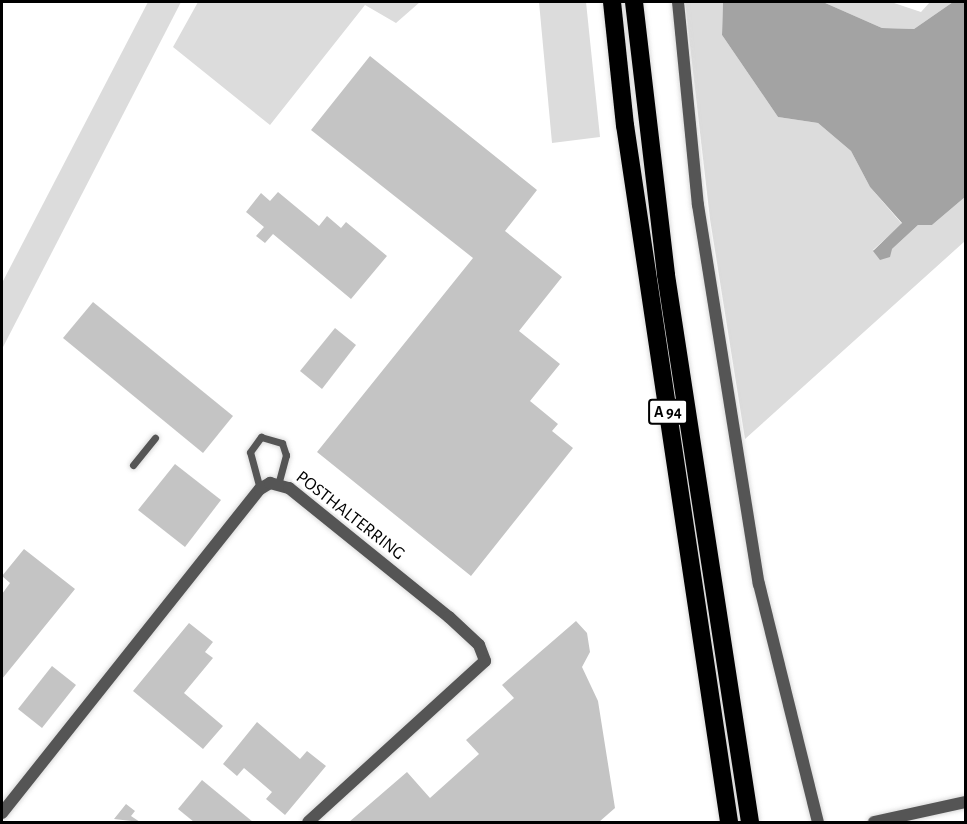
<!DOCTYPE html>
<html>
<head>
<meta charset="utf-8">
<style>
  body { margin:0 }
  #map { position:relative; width:967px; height:824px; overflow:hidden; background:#fff; font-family:"Alegreya Sans",sans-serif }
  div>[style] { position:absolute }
  .green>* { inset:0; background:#dcdcdc }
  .water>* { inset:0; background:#a3a3a3 }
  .building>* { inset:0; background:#c4c4c4 }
  .roads { filter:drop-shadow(0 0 2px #dbdbdb) drop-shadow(0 0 2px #dbdbdb) }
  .lane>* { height:7px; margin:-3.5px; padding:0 3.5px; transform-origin:3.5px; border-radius:3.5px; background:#555 }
  .street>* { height:12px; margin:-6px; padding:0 6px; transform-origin:6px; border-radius:6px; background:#555 }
  .highway>* { height:18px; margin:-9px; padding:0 9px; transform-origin:9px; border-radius:9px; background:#000 }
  span { translate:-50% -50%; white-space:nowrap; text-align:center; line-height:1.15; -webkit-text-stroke:6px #fff; paint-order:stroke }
  .shield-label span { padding:2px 4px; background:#fff; border:2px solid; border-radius:4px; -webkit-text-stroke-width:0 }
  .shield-label { font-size:16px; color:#000; font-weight:700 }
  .street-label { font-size:18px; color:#000 }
  .frame { position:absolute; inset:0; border:3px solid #000; pointer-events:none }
</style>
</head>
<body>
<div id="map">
  <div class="green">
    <div style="clip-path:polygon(148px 2px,181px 2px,2px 349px,2px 283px)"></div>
    <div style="clip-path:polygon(198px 2px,420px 2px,396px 23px,365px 5px,270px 125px,173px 47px)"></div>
    <div style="clip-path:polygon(539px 2px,586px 2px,600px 137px,552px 143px)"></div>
    <div style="clip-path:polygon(685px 2px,723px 2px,722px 35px,778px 117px,818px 123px,851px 151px,870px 187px,902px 224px,873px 250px,892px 249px,918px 225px,932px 225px,965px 197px,965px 241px,745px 439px,710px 219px)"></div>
    <div style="clip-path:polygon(823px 2px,891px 2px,921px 12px,930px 2px,953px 2px,914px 29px,882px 28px)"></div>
  </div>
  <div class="water">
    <div style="clip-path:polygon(723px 2px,823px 2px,882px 28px,914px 29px,953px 2px,965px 2px,965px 197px,932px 225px,918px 225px,892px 249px,890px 257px,880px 260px,873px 251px,902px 223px,870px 187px,851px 151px,818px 123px,778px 117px,722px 35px)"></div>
  </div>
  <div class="building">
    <div style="clip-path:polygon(370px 56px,537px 190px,505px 231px,562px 277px,519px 331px,560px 364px,530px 401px,558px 424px,552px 431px,573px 448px,471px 576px,317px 452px,473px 258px,311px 130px)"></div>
    <div style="clip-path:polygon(278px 192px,319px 226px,327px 216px,341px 228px,346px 222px,387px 256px,351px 299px,273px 234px,265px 243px,256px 236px,264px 227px,246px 212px,261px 193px,270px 201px)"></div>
    <div style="clip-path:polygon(93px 302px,233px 416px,203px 453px,63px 338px)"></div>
    <div style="clip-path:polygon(335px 328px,356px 345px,322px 389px,300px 371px)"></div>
    <div style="clip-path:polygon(175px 464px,221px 500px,185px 547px,138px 510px)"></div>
    <div style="clip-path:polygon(24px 549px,75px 589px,2px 679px,2px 594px,10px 583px,2px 576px)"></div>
    <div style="clip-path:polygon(576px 621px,587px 633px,590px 652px,582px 667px,598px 701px,615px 808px,599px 822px,349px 822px,407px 772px,430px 798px,479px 754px,466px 740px,514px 698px,502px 685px)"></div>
    <div style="clip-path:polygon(189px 623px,213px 642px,205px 652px,213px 658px,184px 693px,223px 726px,203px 749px,133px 691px)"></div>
    <div style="clip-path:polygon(52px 666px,76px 685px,42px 728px,18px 709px)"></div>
    <div style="clip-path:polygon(257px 722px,300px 759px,307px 751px,326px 766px,285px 815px,266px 799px,272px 792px,244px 768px,237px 776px,223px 764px)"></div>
    <div style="clip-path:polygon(202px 780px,253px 822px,194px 822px,178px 809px)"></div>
    <div style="clip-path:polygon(126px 804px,135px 811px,131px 816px,140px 822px,114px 819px)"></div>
  </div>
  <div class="roads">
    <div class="lane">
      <div style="left:133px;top:465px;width:35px;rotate:-51deg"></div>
      <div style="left:260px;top:489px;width:38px;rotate:-105deg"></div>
      <div style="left:250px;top:452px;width:19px;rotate:-54deg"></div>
      <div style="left:261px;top:437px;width:22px;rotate:16deg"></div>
      <div style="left:282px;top:443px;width:13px;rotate:72deg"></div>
      <div style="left:286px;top:455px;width:30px;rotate:105deg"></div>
    </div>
    <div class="street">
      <div style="left:678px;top:2px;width:204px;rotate:84.4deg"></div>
      <div style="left:698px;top:205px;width:384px;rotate:80.9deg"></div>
      <div style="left:759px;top:584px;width:245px;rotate:76.1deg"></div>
      <div style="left:2px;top:813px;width:414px;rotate:-51.5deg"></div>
      <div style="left:260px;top:489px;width:12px;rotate:-31deg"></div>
      <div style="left:270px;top:483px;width:20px;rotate:15deg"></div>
      <div style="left:289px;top:488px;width:206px;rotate:38.9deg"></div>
      <div style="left:449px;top:617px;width:41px;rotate:43deg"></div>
      <div style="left:479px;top:645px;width:17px;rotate:69deg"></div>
      <div style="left:485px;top:661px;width:239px;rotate:137.7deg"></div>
      <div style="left:874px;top:822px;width:94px;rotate:-12.3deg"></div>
    </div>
    <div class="highway">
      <div style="left:612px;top:2px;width:124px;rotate:84deg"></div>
      <div style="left:625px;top:125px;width:705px;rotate:81.51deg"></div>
      <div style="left:634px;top:2px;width:275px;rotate:83.3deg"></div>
      <div style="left:666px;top:275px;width:553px;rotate:81.27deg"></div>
    </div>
  </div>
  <div class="shield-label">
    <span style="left:668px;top:412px">A 94</span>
  </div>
  <div class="street-label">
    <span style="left:350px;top:516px;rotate:38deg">POSTHALTERRING</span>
  </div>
  <div class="frame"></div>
</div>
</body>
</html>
